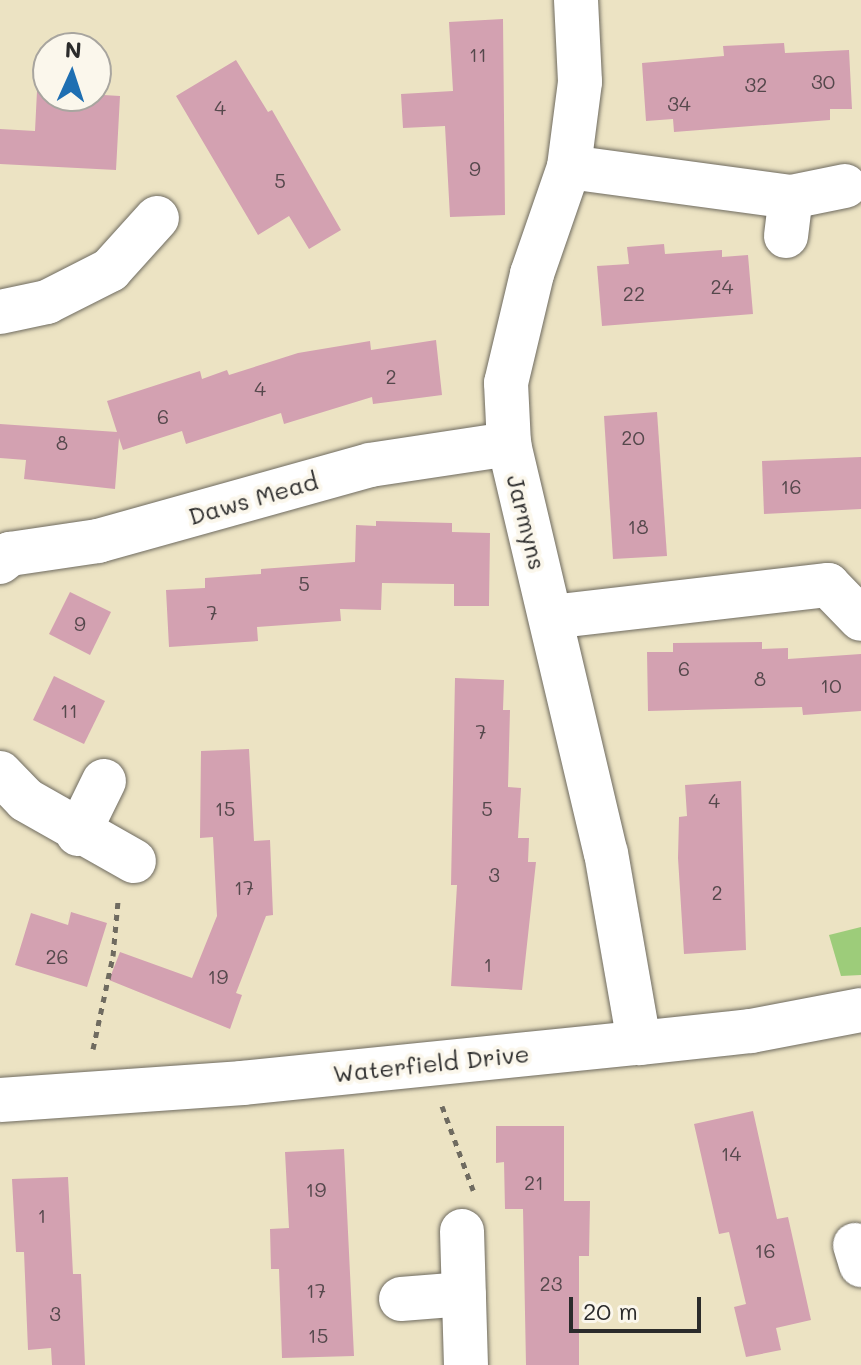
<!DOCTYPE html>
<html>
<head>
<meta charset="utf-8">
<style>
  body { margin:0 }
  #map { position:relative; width:861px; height:1365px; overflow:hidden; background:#ece3c3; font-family:Mali,sans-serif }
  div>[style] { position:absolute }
  .green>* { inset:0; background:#9dcc7a }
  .building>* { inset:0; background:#d3a1b1 }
  .path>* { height:5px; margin-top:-2.5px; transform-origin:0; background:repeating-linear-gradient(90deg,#6f6b60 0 6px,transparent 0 12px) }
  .roads { filter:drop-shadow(0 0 2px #6f6b60) drop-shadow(0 0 2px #6f6b60) }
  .minor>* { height:44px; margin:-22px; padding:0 22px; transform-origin:22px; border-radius:22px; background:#fff }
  span { translate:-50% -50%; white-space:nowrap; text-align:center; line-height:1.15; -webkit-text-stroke:8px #fbf7ec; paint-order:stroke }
  .number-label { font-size:20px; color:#55484c }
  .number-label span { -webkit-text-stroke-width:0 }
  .street-label { font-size:24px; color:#2b2b2b }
  .north { position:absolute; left:32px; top:32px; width:80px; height:80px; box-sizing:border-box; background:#fbf7ec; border:2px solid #a8a59f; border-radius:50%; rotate:3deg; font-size:22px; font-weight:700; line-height:32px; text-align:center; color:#2b2b2b }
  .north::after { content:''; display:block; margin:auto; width:28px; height:36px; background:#1f6fb2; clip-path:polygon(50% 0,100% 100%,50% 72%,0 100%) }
  .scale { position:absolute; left:569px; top:1297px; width:132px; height:36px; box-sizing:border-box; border:4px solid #2b2b2b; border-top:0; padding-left:10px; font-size:24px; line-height:28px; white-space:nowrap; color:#2b2b2b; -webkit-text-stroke:6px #fbf7ec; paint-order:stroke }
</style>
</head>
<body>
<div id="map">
  <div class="green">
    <div style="clip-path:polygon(861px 927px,861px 975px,841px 976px,829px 935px)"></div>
  </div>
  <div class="building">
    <div style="clip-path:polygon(503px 19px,505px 215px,450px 217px,445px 126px,403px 128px,401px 94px,453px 91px,449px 22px)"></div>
    <div style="clip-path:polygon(784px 43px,785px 53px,849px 50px,852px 109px,830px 109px,830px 120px,674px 132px,673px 119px,646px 121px,642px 63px,724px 56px,723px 46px)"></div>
    <div style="clip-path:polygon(236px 60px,268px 112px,272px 110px,341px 230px,309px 249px,289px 216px,258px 235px,176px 96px)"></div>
    <div style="clip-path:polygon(37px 91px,120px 96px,116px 170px,0 164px,0 129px,35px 131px)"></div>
    <div style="clip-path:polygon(664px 244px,665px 254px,722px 250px,722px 257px,748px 255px,753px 314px,602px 326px,597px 266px,629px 264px,627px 247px)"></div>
    <div style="clip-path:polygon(436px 340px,442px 395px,373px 404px,372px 397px,284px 424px,281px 413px,186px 444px,182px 431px,123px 450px,119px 438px,115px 489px,24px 479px,26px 460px,0 458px,0 424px,117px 432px,107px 401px,200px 371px,202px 379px,227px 370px,229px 375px,298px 353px,370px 341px,371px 350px)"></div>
    <div style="clip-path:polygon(657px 412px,667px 556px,613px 559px,604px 416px)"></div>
    <div style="clip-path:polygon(861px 457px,861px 509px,764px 514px,762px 461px)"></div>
    <div style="clip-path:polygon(376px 521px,452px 523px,452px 532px,490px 533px,489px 606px,454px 606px,454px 584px,382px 583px,381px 610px,340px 609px,341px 621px,257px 627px,258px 641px,169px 647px,166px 590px,205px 588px,205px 578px,261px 574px,261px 569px,355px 562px,356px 525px,376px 526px)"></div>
    <div style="clip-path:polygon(70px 592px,111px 612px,90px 655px,49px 634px)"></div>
    <div style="clip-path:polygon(762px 642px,762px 649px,788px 648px,788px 659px,861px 654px,861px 711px,803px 715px,802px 707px,648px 711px,647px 652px,673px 652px,673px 643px)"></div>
    <div style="clip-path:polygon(54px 676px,105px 701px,84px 744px,33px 720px)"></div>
    <div style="clip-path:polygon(455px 678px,504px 680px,503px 710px,510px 710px,508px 787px,521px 788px,518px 838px,529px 838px,528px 862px,536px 862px,522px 990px,451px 986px,457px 885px,451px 885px)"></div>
    <div style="clip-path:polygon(249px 749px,254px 841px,270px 840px,273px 915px,266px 916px,236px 993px,242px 995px,230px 1029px,109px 980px,120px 952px,192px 978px,217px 916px,213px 837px,200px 838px,201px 751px)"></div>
    <div style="clip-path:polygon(741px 781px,746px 950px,684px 954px,678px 858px,679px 817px,687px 816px,685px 785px)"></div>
    <div style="clip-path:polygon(71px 912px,107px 923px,87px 987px,15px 965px,31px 913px,68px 925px)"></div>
    <div style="clip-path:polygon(753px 1111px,777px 1219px,788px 1217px,811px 1320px,776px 1328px,781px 1350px,746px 1357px,734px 1307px,746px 1304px,729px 1232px,719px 1234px,694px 1124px)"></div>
    <div style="clip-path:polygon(496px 1126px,564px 1126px,564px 1201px,590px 1201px,589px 1256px,579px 1256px,579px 1365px,526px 1365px,523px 1209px,505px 1209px,504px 1162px,496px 1163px)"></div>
    <div style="clip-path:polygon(344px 1149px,354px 1356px,282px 1358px,279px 1269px,271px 1269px,270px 1229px,289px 1228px,285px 1152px)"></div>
    <div style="clip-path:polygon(68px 1177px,73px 1274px,81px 1274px,85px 1365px,52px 1365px,51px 1348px,28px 1350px,24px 1252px,16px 1252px,12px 1179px)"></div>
  </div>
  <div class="path">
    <div style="left:93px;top:1049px;width:95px;rotate:-77.9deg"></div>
    <div style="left:113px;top:956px;width:55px;rotate:-84.8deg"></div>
    <div style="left:442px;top:1106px;width:90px;rotate:69.7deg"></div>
  </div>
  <div class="roads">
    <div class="minor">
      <div style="left:576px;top:0;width:82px;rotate:87.2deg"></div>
      <div style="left:580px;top:82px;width:86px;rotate:97.4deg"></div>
      <div style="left:569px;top:167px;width:113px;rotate:109.1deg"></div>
      <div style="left:532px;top:274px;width:112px;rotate:103.4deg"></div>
      <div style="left:506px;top:383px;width:61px;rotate:87.2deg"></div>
      <div style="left:509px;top:444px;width:420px;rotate:76.7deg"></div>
      <div style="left:606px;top:853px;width:193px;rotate:80.1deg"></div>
      <div style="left:569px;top:167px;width:224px;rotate:7.7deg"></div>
      <div style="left:791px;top:197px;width:55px;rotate:-11.5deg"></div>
      <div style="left:786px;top:236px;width:39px;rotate:-83deg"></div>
      <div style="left:0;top:312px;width:48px;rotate:-12deg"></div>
      <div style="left:47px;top:302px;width:71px;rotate:-26.9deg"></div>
      <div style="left:110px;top:270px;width:70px;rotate:-47.9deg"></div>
      <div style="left:0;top:562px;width:13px;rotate:-39deg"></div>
      <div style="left:10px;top:554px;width:89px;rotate:-8.4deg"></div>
      <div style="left:98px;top:541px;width:282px;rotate:-15.6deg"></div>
      <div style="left:370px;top:465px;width:141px;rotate:-8.6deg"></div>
      <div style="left:551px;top:617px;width:279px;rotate:-6.6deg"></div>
      <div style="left:828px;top:585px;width:47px;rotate:45.9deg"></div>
      <div style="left:0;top:773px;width:37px;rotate:46deg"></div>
      <div style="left:26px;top:800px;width:124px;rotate:29.5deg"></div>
      <div style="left:78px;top:834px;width:59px;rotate:-63.9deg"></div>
      <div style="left:0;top:1100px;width:243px;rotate:-4deg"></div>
      <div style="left:242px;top:1083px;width:399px;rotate:-5.8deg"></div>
      <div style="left:639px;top:1043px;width:113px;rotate:-6.1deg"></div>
      <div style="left:751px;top:1031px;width:112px;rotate:-10.8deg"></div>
      <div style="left:462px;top:1231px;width:134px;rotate:88.3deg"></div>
      <div style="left:855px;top:1245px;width:21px;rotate:73deg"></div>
      <div style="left:401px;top:1299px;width:63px;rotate:-4.5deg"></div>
    </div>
  </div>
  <div class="number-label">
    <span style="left:478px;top:54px">11</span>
    <span style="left:823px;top:81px">30</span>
    <span style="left:756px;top:84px">32</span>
    <span style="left:679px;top:103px">34</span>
    <span style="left:220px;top:107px">4</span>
    <span style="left:475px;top:168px">9</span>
    <span style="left:280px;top:180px">5</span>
    <span style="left:722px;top:286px">24</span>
    <span style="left:634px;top:293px">22</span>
    <span style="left:391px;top:376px">2</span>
    <span style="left:260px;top:388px">4</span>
    <span style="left:163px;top:416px">6</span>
    <span style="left:633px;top:437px">20</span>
    <span style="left:62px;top:442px">8</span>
    <span style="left:791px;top:486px">16</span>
    <span style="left:638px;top:526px">18</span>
    <span style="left:304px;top:583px">5</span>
    <span style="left:212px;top:612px">7</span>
    <span style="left:80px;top:623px">9</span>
    <span style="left:684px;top:668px">6</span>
    <span style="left:760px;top:678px">8</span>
    <span style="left:831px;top:685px">10</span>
    <span style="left:69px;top:710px">11</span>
    <span style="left:481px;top:731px">7</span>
    <span style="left:714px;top:800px">4</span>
    <span style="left:225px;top:808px">15</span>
    <span style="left:487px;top:808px">5</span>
    <span style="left:494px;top:874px">3</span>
    <span style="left:244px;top:887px">17</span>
    <span style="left:717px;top:892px">2</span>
    <span style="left:57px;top:956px">26</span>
    <span style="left:488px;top:964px">1</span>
    <span style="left:218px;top:976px">19</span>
    <span style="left:731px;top:1153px">14</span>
    <span style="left:534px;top:1182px">21</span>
    <span style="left:316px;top:1189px">19</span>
    <span style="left:42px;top:1215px">1</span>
    <span style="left:765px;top:1250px">16</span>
    <span style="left:551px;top:1283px">23</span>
    <span style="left:316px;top:1290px">17</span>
    <span style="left:55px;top:1313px">3</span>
    <span style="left:318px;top:1335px">15</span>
  </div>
  <div class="street-label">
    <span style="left:253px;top:498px;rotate:-16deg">Daws Mead</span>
    <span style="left:527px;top:522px;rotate:76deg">Jarmyns</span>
    <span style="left:431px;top:1063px;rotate:-6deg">Waterfield Drive</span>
  </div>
  <div class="north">N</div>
  <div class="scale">20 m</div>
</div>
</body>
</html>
